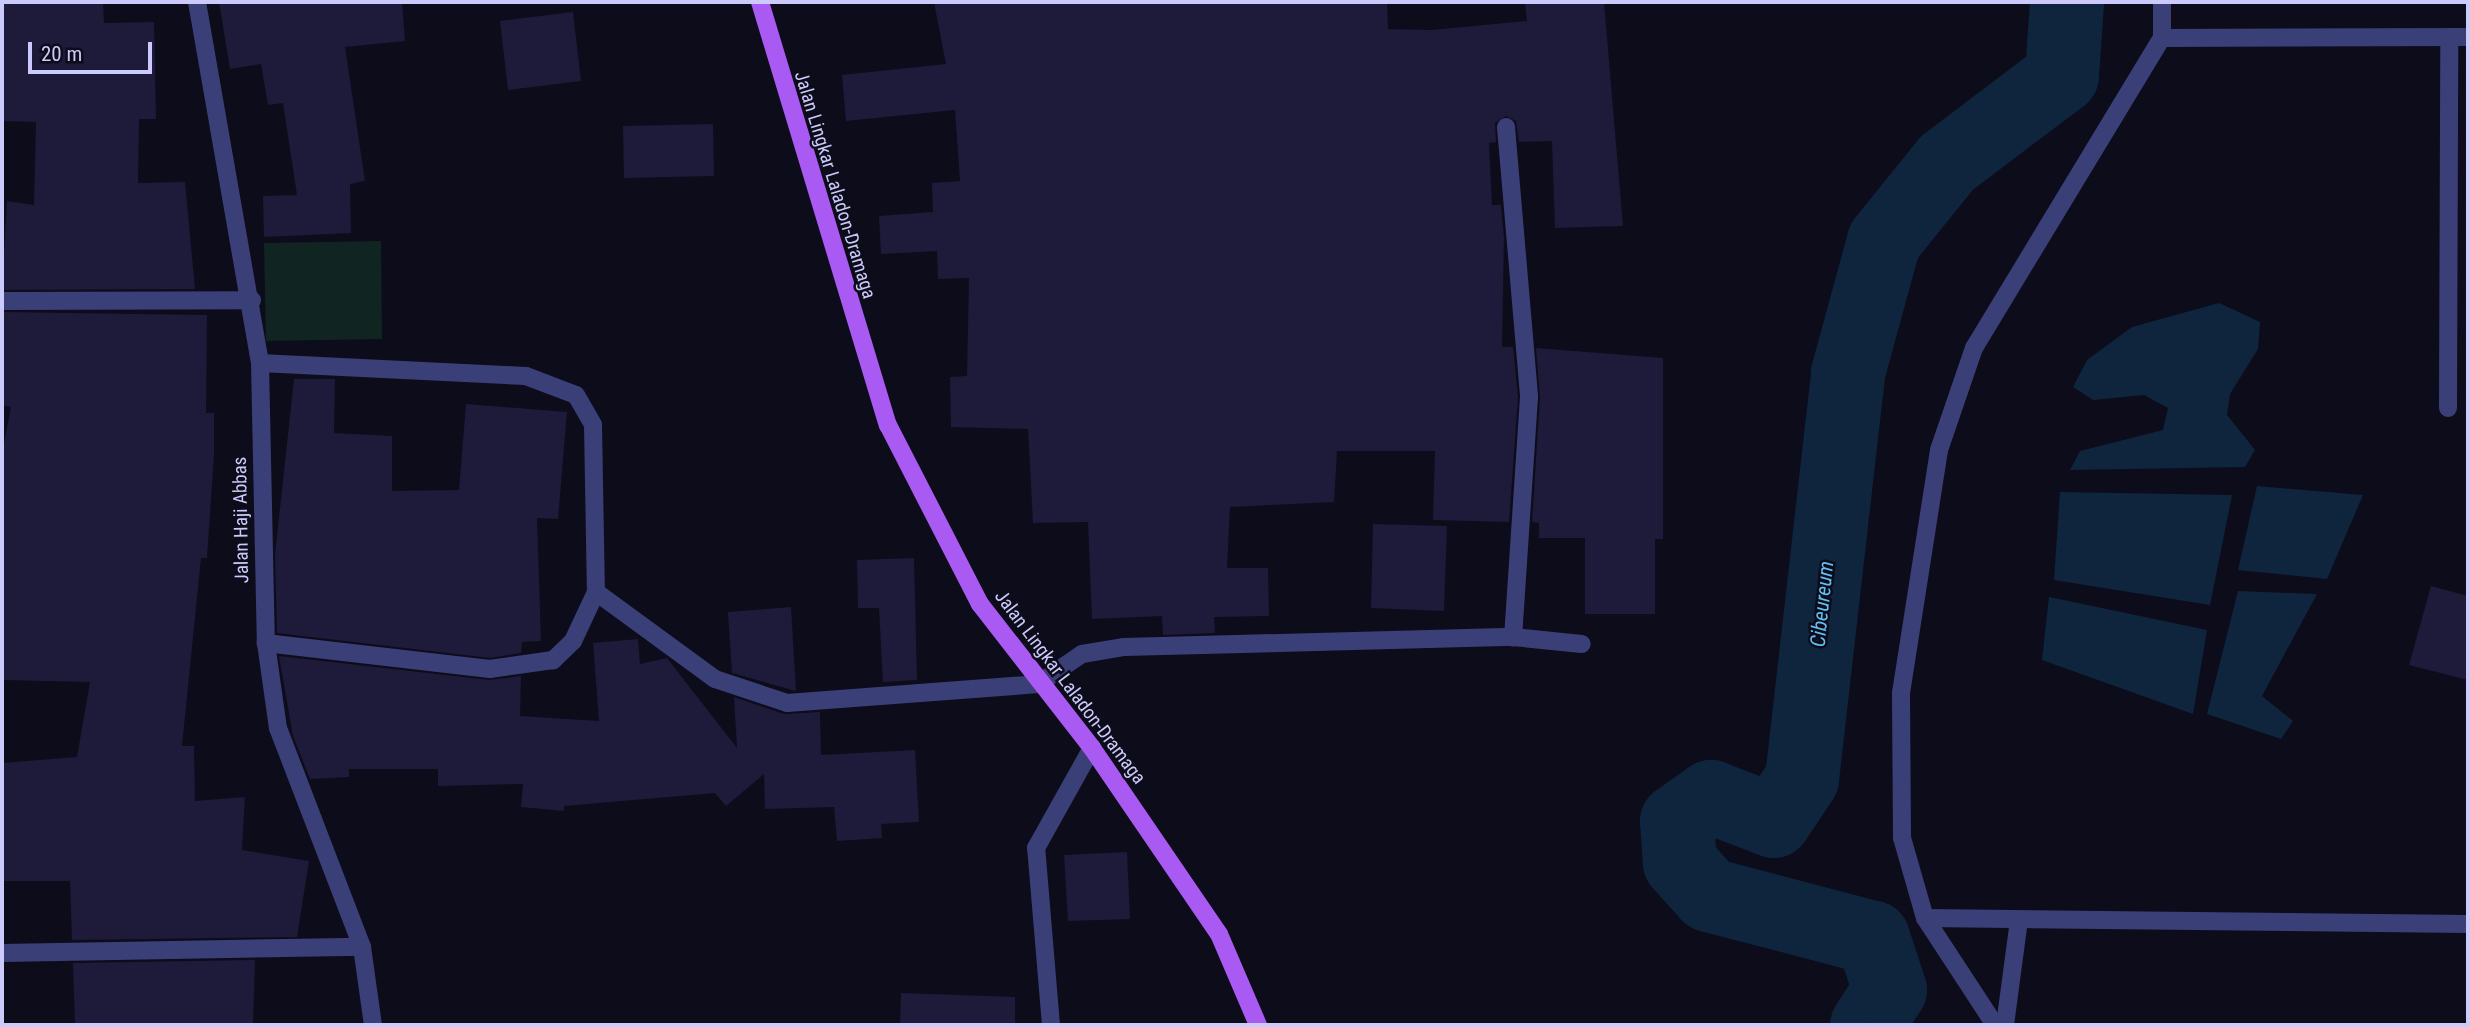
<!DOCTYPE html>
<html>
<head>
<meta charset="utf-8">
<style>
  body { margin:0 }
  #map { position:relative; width:2470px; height:1027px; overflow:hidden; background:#0d0c1b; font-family:"Roboto Condensed",sans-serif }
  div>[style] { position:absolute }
  .green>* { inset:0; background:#102422 }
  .water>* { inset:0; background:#0f253d }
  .river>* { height:74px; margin:-37px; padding:0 37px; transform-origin:37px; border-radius:37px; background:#0f253d }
  .building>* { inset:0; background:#1d1a3a }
  .minor>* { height:18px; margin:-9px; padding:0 9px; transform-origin:9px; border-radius:9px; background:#3b3f77 }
  .major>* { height:18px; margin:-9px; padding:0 9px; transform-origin:9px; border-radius:9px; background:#a95af3 }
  span { translate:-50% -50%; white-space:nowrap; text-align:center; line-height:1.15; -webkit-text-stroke:5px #0d0c1b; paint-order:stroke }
  .street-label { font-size:19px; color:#cbcafb }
  .water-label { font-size:21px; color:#60bff3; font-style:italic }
  .frame { position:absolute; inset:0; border:4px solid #cbcafb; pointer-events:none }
  .scale { position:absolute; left:28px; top:42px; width:124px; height:32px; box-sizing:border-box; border:4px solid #cbcafb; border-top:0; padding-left:9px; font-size:21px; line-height:24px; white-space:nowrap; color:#cbcafb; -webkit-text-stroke:5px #0d0c1b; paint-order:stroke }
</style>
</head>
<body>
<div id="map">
  <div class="green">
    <div style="clip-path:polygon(381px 241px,382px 339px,266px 341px,264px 243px)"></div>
  </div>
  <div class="water">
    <div style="clip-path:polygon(2219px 303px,2260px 322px,2258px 349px,2230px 394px,2227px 415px,2255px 450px,2245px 467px,2070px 470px,2080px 451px,2163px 430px,2168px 408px,2144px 395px,2093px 400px,2073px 387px,2087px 360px,2132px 327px)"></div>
    <div style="clip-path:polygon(2257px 486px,2363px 495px,2327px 579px,2238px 570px)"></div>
    <div style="clip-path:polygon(2060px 492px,2232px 495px,2210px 605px,2054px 580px)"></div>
    <div style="clip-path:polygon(2238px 591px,2317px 594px,2262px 696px,2293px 721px,2281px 739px,2207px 714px)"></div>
    <div style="clip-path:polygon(2049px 597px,2207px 630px,2193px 714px,2042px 660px)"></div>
  </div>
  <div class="river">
    <div style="left:1867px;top:1025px;width:42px;rotate:-56.7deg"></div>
    <div style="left:1890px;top:990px;width:55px;rotate:-108.1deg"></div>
    <div style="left:1873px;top:938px;width:170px;rotate:-165.3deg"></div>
    <div style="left:1709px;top:895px;width:43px;rotate:-132.2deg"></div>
    <div style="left:1680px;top:863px;width:42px;rotate:-94.1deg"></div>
    <div style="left:1677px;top:821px;width:42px;rotate:-35.2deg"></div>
    <div style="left:1711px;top:797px;width:67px;rotate:20.9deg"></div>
    <div style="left:1774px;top:821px;width:50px;rotate:-56.3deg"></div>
    <div style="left:1802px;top:779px;width:409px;rotate:-83.5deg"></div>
    <div style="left:1848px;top:373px;width:137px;rotate:-74.7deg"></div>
    <div style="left:1884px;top:241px;width:100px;rotate:-51.1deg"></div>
    <div style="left:1947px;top:163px;width:144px;rotate:-37.1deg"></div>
    <div style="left:2062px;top:76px;width:74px;rotate:-86.1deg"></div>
  </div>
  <div class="building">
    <div style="clip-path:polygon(2px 2px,103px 2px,104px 23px,154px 22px,156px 119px,139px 119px,138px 183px,185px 182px,195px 289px,2px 290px,7px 201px,34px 205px,36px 122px,2px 121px)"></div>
    <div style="clip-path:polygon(219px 2px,402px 2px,405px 41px,345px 47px,365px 181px,350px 184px,351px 233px,264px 237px,263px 196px,297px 195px,283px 103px,268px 105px,261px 64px,230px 69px)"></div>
    <div style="clip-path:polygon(934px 2px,1387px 2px,1388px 29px,1432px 30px,1527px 21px,1525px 4px,1604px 2px,1623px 226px,1555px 228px,1552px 141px,1519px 142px,1516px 121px,1506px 116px,1495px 123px,1496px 142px,1489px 143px,1492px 205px,1501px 205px,1504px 238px,1502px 347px,1513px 347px,1518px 397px,1509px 522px,1433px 520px,1435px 451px,1337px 451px,1334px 502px,1230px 507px,1227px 568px,1268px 568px,1269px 616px,1214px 617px,1215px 633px,1163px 635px,1162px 616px,1092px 619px,1088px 522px,1033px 523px,1028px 429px,951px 427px,950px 377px,967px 376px,969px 278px,938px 279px,937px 251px,881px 254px,879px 216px,933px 212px,932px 183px,960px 181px,955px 110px,846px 121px,842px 75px,946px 64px)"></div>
    <div style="clip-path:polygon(573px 12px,581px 81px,508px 90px,500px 21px)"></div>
    <div style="clip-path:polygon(713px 124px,714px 176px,624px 178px,623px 126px)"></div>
    <div style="clip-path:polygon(2px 312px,207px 315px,206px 413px,214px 413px,214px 455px,207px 558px,201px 558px,182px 746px,194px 746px,195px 801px,245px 797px,242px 850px,309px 861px,297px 937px,72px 940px,70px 881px,2px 881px,2px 763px,77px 757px,90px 682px,2px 680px,2px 454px,11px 407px,2px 405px)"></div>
    <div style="clip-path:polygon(1536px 348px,1663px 358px,1663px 539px,1655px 539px,1655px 614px,1585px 614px,1585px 538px,1539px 538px,1539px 523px,1532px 522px,1540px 398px)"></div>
    <div style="clip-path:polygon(294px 379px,335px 379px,334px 433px,392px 436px,392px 491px,459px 490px,466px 404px,567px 412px,558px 519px,537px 518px,541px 641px,522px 642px,521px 653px,490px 658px,277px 633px,275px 555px)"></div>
    <div style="clip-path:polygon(1373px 524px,1447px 526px,1444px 611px,1371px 608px)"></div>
    <div style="clip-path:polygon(914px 558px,917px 680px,883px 682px,879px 608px,858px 608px,857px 560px)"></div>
    <div style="clip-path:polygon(2431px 586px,2468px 596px,2468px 680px,2409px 665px)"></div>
    <div style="clip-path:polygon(791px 607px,796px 691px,732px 673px,728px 612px)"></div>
    <div style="clip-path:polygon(638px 639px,640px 664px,667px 658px,737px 748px,734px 697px,784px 714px,820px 712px,821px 755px,915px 750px,919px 822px,881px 824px,882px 838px,837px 841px,834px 807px,765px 809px,764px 774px,726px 806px,715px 793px,564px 806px,564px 811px,521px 807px,523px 784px,438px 786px,438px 769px,349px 769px,349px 777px,310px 779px,293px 736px,279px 656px,489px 680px,521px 676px,520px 716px,599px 721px,593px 643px)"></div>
    <div style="clip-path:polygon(1127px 852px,1130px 919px,1068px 921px,1064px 855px)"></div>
    <div style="clip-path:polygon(255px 960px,253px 1025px,75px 1025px,73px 963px)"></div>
    <div style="clip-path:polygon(901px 993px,1015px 997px,1015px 1025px,900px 1025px)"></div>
  </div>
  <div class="minor">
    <div style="left:197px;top:2px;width:366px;rotate:80.1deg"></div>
    <div style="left:260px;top:363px;width:280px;rotate:88.8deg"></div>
    <div style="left:266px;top:643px;width:86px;rotate:82deg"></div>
    <div style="left:278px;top:728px;width:235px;rotate:69deg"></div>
    <div style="left:362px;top:947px;width:79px;rotate:82deg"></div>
    <div style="left:2162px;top:38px;width:306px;rotate:-0.2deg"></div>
    <div style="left:1506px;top:127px;width:271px;rotate:85.1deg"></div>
    <div style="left:1529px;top:397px;width:241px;rotate:93.8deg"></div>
    <div style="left:2px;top:301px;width:250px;rotate:-0.2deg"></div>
    <div style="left:260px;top:363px;width:266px;rotate:2.8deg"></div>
    <div style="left:526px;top:376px;width:53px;rotate:20.8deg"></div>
    <div style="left:576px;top:395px;width:34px;rotate:60deg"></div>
    <div style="left:593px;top:425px;width:167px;rotate:89deg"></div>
    <div style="left:596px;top:592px;width:54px;rotate:115.1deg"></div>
    <div style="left:573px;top:641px;width:28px;rotate:136deg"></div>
    <div style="left:553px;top:660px;width:64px;rotate:171.9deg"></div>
    <div style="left:490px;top:669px;width:226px;rotate:-173.4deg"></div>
    <div style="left:2448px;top:408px;width:371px;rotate:-89.8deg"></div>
    <div style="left:596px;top:592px;width:147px;rotate:36.2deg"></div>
    <div style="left:715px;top:679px;width:76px;rotate:18.4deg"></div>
    <div style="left:787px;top:703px;width:252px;rotate:-4.3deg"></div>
    <div style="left:1038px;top:684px;width:53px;rotate:-34.3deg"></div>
    <div style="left:1082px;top:654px;width:43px;rotate:-9.5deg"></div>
    <div style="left:1124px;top:647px;width:389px;rotate:-1.5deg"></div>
    <div style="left:1513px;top:637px;width:69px;rotate:5.8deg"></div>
    <div style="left:1925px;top:918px;width:543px;rotate:0.63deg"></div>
    <div style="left:2px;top:953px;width:360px;rotate:-1deg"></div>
    <div style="left:1051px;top:1025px;width:178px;rotate:-94.8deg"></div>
    <div style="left:1036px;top:848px;width:115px;rotate:-60.8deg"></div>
    <div style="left:1995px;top:1025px;width:128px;rotate:-123.2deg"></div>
    <div style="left:1925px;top:918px;width:83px;rotate:-106deg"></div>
    <div style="left:1902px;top:838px;width:145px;rotate:-90.4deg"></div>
    <div style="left:1901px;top:693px;width:246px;rotate:-81.1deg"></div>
    <div style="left:1939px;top:450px;width:108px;rotate:-71.1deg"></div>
    <div style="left:1974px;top:348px;width:363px;rotate:-58.8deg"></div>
    <div style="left:2162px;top:38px;width:36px;rotate:-90deg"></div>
    <div style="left:2005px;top:1025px;width:106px;rotate:-82.4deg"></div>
  </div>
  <div class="major">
    <div style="left:760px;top:2px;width:442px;rotate:73.2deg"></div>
    <div style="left:888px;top:425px;width:201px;rotate:62.8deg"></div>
    <div style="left:980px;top:604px;width:182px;rotate:52.1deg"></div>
    <div style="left:1092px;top:748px;width:225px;rotate:55.7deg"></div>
    <div style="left:1219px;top:934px;width:99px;rotate:66.8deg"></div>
  </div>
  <div class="street-label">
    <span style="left:835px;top:185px;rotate:73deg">Jalan Lingkar Laladon-Dramaga</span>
    <span style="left:241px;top:520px;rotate:-91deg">Jalan Haji Abbas</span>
    <span style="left:1070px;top:687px;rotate:53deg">Jalan Lingkar Laladon-Dramaga</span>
  </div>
  <div class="water-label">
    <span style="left:1822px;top:604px;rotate:-84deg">Cibeureum</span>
  </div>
  <div class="frame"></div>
  <div class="scale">20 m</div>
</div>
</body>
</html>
